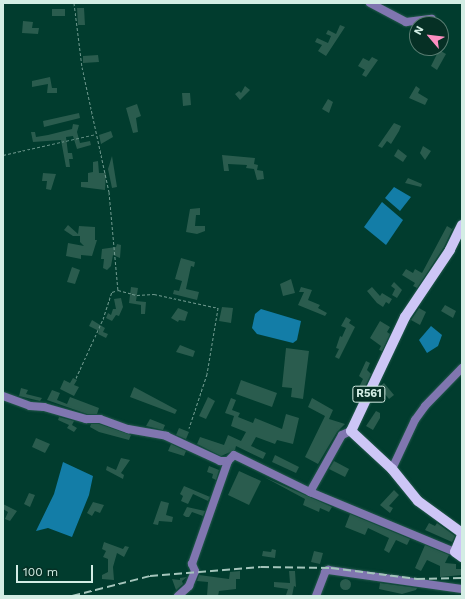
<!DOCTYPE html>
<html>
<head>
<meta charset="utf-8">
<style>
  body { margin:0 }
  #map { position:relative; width:465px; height:599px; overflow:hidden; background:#013c2e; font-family:"Work Sans",sans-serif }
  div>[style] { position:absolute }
  .water>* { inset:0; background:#137da7 }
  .building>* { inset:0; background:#2a5c4e }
  .round { border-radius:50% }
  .path>* { height:1px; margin-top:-0.5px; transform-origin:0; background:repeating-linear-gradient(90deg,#6f998e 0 3px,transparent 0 5px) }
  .roads { filter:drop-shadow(0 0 1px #23584b) drop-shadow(0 0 1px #23584b) }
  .minor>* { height:8px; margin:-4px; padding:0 4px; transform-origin:4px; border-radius:4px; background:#8076b0 }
  .major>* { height:10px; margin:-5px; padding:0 5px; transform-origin:5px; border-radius:5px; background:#cdc6f6 }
  .rail>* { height:1.5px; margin-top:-0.75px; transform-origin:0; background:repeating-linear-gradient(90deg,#a4c5bb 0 8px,transparent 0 12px) }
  span { translate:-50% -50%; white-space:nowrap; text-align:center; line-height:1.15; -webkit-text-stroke:3.5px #063025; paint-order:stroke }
  .shield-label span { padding:1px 3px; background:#063025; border:1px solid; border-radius:3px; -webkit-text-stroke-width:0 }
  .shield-label { font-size:11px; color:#d3ede4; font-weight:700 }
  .frame { position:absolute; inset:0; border:4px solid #d3ede4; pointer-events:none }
  .north { position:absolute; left:409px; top:16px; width:40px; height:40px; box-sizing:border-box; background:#063025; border:1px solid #587c71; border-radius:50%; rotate:298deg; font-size:11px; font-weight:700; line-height:16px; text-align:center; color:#d3ede4 }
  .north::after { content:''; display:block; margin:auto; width:14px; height:18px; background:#fc8fc1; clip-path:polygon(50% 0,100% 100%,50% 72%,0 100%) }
  .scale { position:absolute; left:16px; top:565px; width:77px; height:18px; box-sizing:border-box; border:2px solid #d3ede4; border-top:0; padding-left:5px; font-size:12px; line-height:14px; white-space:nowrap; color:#d3ede4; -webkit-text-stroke:3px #063025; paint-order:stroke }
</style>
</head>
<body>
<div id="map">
  <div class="water">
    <div style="clip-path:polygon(394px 187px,411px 197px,400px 211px,385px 198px)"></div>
    <div style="clip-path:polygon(382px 202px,403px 220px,386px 245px,364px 227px)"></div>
    <div style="clip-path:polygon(261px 309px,301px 321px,297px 340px,293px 343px,257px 334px,252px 328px,255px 314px)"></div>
    <div style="clip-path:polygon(431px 326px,442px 335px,438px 346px,427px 353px,419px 340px)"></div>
    <div style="clip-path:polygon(63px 462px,93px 476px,89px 495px,72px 537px,48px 528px,36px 531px,54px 494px)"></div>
  </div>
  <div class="building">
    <div style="clip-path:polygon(77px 8px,84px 8px,85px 25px,78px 25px)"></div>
    <div style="clip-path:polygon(52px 9px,65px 9px,65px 16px,52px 16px)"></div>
    <div style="clip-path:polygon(23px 21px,33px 22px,32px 28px,39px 28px,38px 34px,22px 33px)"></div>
    <div style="clip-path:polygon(340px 25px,345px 27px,326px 56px,318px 51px,322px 45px,315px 42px,317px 38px,328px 43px,331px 36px,326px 34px,328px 30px,336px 34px)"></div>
    <div style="clip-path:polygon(439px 50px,446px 54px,437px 70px,431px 66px)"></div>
    <div style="clip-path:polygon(98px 55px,99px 62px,83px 63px,83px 56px)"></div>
    <div style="clip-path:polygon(372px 57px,378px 60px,366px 77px,362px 75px,365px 70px,358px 66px,363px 58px,369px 61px)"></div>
    <div style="clip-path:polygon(50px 77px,52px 88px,57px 88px,57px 93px,47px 93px,48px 84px,32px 87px,32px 81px)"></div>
    <div style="clip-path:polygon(245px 86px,250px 90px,240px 100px,235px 94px,239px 91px,241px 93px)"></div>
    <div style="clip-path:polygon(416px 86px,420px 89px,418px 93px,428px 99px,425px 105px,409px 98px)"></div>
    <div style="clip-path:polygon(182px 93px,190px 93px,191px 105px,183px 106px)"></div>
    <div style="clip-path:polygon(328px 99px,333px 102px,329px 113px,322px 109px)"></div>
    <div style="clip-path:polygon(137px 104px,141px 116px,136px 118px,138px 132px,133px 133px,126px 108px)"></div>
    <div style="clip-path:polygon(79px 113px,80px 118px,44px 127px,43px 121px)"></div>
    <div style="clip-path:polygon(394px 123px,401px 126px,399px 131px,391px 144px,387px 141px,382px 148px,378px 146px)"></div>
    <div style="clip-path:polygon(73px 124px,79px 125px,77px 132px,80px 143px,90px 141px,91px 145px,77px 149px,73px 136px,66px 137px,68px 153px,72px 153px,73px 159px,69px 159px,70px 167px,66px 167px,61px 140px,33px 142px,31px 132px,35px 132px,36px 137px,48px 135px,72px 129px)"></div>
    <div style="clip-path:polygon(111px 131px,113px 137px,101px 144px,99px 135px)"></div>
    <div style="clip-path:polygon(423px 146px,431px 151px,425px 160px,420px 153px)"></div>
    <div style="clip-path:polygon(398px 149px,407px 156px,403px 162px,394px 156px)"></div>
    <div style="clip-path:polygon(222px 155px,255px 158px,254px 164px,258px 165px,257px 170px,263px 171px,264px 179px,257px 180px,254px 169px,246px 168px,247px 165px,228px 164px,229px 171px,224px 171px)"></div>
    <div style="clip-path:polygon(112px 156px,117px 187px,112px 188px,108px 169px)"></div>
    <div style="clip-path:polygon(98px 161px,99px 173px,106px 173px,105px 190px,81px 187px,81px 182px,88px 182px,88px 173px,93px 172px,93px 162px)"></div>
    <div style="clip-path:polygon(43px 173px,56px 174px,51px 190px,46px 189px,47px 181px,42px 181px)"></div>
    <div style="clip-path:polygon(408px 178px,422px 184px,421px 187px,405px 183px)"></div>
    <div style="clip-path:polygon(200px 208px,200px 215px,196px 215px,195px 226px,205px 226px,205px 231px,197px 234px,186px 232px,190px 209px)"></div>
    <div style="clip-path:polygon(68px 225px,78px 234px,79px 226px,95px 227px,95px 240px,97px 240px,92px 256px,81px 255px,81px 259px,66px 256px,68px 243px,84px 246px,80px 242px,80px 236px,73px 236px,64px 230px)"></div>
    <div style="clip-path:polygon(447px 226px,452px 229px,454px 226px,444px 247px,417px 288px,413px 286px,415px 283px,402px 275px,406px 269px,413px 273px,415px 269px,422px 273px)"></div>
    <div style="clip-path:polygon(117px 244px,121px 245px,120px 258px,113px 255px,111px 266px,107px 270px,103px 268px,104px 259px,101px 259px,102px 249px,116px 247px)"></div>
    <div style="clip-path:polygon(181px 258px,195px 262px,194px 267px,191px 266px,186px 289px,199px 292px,197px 300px,173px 294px,174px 290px,179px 291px,182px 281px,175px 279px)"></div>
    <div style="clip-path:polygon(72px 267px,80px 270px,75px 284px,67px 282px)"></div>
    <div style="clip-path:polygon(291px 279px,295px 293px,283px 296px,280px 284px)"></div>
    <div style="clip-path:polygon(394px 282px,402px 290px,397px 298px,392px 295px,395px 289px,391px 286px)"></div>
    <div style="clip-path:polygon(131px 287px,138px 288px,136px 301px,146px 302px,145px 314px,141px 314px,141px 305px,129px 303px)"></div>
    <div style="clip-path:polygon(301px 287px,312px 290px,308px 300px,320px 305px,318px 308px,327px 313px,325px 316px,298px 305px,304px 292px,299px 292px)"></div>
    <div style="clip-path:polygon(372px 287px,380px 296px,382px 293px,392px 299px,389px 304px,386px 302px,383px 307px,377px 303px,367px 291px)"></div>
    <div style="clip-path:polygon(121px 298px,123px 307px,119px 316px,116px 315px,112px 321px,106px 318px,108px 313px,111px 315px,113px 309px,116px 309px,114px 299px)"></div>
    <div style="clip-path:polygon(445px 305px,456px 311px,453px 318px,441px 311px)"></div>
    <div style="clip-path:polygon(222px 307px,233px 308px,231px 323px,219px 321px)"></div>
    <div style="clip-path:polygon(178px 308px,188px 312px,185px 321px,179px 320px,178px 322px,171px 318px)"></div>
    <div style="clip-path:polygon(419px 308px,426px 312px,420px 325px,411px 320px)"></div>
    <div style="clip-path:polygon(346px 317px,351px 320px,349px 323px,355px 327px,339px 359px,335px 357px,339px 349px,336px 348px,340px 336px,342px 337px,346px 328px,341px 326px)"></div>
    <div style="clip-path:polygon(92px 320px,105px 328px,103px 332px,108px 334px,106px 338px,98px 334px,99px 331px,89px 326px)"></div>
    <div style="clip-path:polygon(380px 321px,390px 327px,387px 332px,390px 334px,382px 351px,379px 350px,381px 346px,370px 338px)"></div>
    <div style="clip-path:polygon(180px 345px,195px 351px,193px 357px,176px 352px)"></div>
    <div style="clip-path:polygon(286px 348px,309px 351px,303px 399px,291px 397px,292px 388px,282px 387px)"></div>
    <div style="clip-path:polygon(366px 361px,370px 363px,367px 370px,371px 374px,359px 399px,354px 397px,363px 379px,359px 376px)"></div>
    <div style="clip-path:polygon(73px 378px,77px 380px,74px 385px,79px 387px,74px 396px,60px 389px,64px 380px,70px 383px)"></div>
    <div style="clip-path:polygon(241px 380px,277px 393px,272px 407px,236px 394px)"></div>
    <div style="clip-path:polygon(384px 383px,394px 395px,389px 399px,379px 387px)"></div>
    <div style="clip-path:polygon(134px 387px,177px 410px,175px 414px,130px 397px)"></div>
    <div style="clip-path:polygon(21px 388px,28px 390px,26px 394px,42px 398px,40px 401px,19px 396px)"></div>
    <div style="clip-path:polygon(52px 390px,60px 393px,57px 400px,67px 404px,70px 397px,99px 408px,97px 414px,87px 414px,47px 400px)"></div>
    <div style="clip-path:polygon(208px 397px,215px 401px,206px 419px,199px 416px)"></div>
    <div style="clip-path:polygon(231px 398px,236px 400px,232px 410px,240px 413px,238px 417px,253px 423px,255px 418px,282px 429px,286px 414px,299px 418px,293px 444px,277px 440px,275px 444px,256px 437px,251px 446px,266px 453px,263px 459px,236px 446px,235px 450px,221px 456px,197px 444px,200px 437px,224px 445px,228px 435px,241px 441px,246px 432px,231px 426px,234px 416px,225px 413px)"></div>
    <div style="clip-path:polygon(312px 398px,333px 410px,329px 419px,345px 424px,337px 432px,318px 464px,305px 457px,325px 416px,308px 407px)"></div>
    <div style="clip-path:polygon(376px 411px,380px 413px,380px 418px,373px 430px,366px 426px)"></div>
    <div style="clip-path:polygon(59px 417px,74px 421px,72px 425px,77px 428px,74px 432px,67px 428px,69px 425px,58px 420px)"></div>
    <div style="clip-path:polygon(150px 419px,165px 425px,163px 430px,146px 426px)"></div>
    <div style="clip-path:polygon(91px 424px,99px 424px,131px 435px,129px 440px,99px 432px,90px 427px)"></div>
    <div style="clip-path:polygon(179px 428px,189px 432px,186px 439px,176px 435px)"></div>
    <div style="clip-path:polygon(36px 438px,50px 444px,45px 453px,32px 447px)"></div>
    <div style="clip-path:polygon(171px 444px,186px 451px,184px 456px,168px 451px)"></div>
    <div style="clip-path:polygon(275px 455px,299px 467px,296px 473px,272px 462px)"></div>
    <div style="clip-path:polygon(121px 458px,130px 460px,121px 473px,124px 475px,123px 479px,106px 470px,107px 466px,116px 470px)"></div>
    <div style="clip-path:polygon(334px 461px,349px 469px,345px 477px,329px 469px)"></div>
    <div style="clip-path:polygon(209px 466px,219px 470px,216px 480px,212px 478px,213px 474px,207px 472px)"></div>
    <div style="clip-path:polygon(239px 471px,261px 481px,249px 505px,228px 495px)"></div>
    <div style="clip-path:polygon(264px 477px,332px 507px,329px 512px,320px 508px,319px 512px,303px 505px,305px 499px)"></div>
    <div style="clip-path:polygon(184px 486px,210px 497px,211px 494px,208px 501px,193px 494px,188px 504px,181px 501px,183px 496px,180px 494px)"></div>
    <div style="clip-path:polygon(394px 490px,399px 495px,389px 506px,393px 508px,390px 513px,380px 505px)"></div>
    <div style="clip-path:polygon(29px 493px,35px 495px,30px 507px,24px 504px)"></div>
    <div style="clip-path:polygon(161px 501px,169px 503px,166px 515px,173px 517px,172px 522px,159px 521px,158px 525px,153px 524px)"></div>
    <div style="clip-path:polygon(93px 502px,104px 505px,100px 513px,95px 511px,92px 516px,87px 513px)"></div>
    <div style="clip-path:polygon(3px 504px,17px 511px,10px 521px,5px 519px,8px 512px,3px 509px)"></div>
    <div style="clip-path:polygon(187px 507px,205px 511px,203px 516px,192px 512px,189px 517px,186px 517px,183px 515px)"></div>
    <div style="clip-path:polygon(350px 514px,410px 539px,407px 545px,396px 540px,389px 553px,384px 550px,389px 538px,368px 528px,365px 535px,345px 527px)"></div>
    <div style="clip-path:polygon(429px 523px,435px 526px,437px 523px,455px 536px,452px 542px,425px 530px)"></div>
    <div style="clip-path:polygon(104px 542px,123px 549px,125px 546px,129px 547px,124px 557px,117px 553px,113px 567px,114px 580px,102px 579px,102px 575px,108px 572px,108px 559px,103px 557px,106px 551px,102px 549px)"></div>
    <div style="clip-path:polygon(425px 545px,449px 555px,445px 563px,456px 564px,456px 569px,462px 569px,462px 575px,440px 577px,440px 566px,427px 560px,421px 571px,415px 568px)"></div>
    <div style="clip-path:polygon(272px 549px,276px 550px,275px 558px,262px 556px,263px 551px,271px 552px)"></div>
    <div style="clip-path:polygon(314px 551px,323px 553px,320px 564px,311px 562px)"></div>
    <div style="clip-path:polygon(240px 571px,240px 579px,236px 579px,236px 589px,219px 591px,218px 596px,207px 596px,208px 582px,197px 581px,199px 575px,229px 579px,230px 572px)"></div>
    <div style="clip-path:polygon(289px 571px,295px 571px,296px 587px,294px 586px,292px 596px,286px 595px,288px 589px,274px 587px,274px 582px,290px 583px)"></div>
    <div style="clip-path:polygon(187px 577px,182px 581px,183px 584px,176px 590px,172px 579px,180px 580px,180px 578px)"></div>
    <div class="round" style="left:339.5px;top:578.5px;width:11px;height:11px"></div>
    <div style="clip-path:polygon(380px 583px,417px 588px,416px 590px,402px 594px,379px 589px)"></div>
  </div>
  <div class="path">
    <div style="left:74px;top:3px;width:64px;rotate:82.9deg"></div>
    <div style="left:82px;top:67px;width:128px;rotate:77.8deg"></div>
    <div style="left:109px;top:192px;width:98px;rotate:84.8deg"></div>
    <div style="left:118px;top:290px;width:20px;rotate:15deg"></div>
    <div style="left:137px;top:295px;width:17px;rotate:-3deg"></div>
    <div style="left:154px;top:294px;width:66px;rotate:12.3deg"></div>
    <div style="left:218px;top:308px;width:67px;rotate:99.5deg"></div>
    <div style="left:207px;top:374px;width:57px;rotate:108.4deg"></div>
    <div style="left:3px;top:155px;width:95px;rotate:-12.7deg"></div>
    <div style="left:76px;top:378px;width:65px;rotate:-65.4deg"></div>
    <div style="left:103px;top:319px;width:28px;rotate:-72deg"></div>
    <div style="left:112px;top:292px;width:6px;rotate:-18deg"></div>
  </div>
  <div class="roads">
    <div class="minor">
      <div style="left:370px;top:3px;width:41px;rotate:27.8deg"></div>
      <div style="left:406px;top:22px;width:26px;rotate:-7deg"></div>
      <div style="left:3px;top:396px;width:29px;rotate:20deg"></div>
      <div style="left:30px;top:406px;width:14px;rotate:4deg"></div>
      <div style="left:44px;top:407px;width:44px;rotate:15.9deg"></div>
      <div style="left:86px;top:419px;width:14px"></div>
      <div style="left:100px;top:419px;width:30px;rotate:20deg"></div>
      <div style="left:128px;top:429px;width:39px;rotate:10deg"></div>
      <div style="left:166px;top:436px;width:60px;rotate:24.8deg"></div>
      <div style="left:220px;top:461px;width:8px"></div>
      <div style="left:392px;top:469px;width:54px;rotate:-64.9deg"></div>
      <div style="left:415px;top:420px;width:17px;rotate:-54deg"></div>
      <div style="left:425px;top:406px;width:53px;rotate:-45.8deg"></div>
      <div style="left:310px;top:492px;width:65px;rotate:-60.7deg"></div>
      <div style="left:342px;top:435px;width:10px;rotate:-24deg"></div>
      <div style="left:178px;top:596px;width:15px;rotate:-42deg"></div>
      <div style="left:189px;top:586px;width:16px;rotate:-68deg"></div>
      <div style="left:195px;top:571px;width:8px;rotate:-113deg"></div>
      <div style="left:192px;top:564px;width:109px;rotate:-70.7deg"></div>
      <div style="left:228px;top:461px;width:8px;rotate:-45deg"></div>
      <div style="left:234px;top:455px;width:85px;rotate:26deg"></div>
      <div style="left:310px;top:492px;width:157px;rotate:22.5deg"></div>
      <div style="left:316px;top:596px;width:26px;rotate:-69deg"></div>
      <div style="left:325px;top:572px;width:4px;rotate:-34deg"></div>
      <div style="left:328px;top:570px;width:135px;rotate:8.1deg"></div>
    </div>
    <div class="major">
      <div style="left:462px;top:225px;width:28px;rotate:116deg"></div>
      <div style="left:450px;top:250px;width:81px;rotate:123.9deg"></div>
      <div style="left:405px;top:317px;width:126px;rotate:115.3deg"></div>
      <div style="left:351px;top:431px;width:56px;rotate:42.8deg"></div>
      <div style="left:392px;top:469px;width:41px;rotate:50.9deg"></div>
      <div style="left:418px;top:501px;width:54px;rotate:36deg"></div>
      <div style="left:462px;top:535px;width:18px;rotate:112deg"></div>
      <div style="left:455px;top:552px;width:9px;rotate:36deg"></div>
    </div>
  </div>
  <div class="rail">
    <div style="left:72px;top:596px;width:81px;rotate:-14.4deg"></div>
    <div style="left:150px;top:576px;width:111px;rotate:-4.6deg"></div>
    <div style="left:261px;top:567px;width:70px;rotate:0.8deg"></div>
    <div style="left:331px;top:568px;width:87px;rotate:7.3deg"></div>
    <div style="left:417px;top:579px;width:45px;rotate:-1.3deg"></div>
  </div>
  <div class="shield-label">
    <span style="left:369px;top:394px">R561</span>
  </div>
  <div class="frame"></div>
  <div class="north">N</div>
  <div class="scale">100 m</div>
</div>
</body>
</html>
